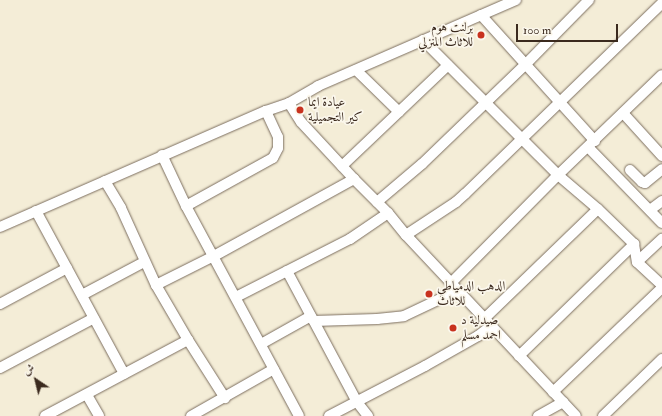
<!DOCTYPE html>
<html>
<head>
<meta charset="utf-8">
<style>
  body { margin:0 }
  #map { position:relative; width:662px; height:416px; overflow:hidden; background:#f4edd7; font-family:"IM FELL Double Pica",Amiri,serif }
  div>[style] { position:absolute }
  .roads { filter:drop-shadow(0 0 1px #7c6e5f) drop-shadow(0 0 1px #7c6e5f) }
  .minor>* { height:10px; margin:-5px; padding:0 5px; transform-origin:5px; border-radius:5px; background:#fff }
  .dots>* { width:11px; height:11px; translate:-50% -50%; box-sizing:border-box; border:2px solid #fbf7ec; border-radius:50% }
  span { translate:-50% -50%; white-space:nowrap; text-align:center; line-height:1.15; -webkit-text-stroke:3.5px #fbf7ec; paint-order:stroke }
  .poi-label { font-size:13px; color:#3b2a1e }
  .right { translate:-100% -50%; text-align:right }
  .left { translate:0 -50%; text-align:left }
  .north { position:absolute; left:16px; top:360px; width:40px; height:40px; -webkit-text-stroke:3px #fbf7ec; paint-order:stroke; rotate:325deg; font-size:11px; font-weight:700; line-height:16px; text-align:center; color:#3b2a1e }
  .north::after { content:''; display:block; margin:auto; width:14px; height:18px; background:#3b2a1e; clip-path:polygon(50% 0,100% 100%,50% 72%,0 100%) }
  .scale { position:absolute; left:516px; top:24px; width:102px; height:18px; box-sizing:border-box; border:2px solid #3b2a1e; border-top:0; padding-left:5px; font-size:12px; line-height:14px; white-space:nowrap; color:#3b2a1e; -webkit-text-stroke:3px #fbf7ec; paint-order:stroke }
</style>
</head>
<body>
<div id="map">
  <div class="roads">
    <div class="minor">
      <div style="left:481px;top:15px;width:170px;rotate:47.9deg"></div>
      <div style="left:423px;top:40px;width:191px;rotate:45deg"></div>
      <div style="left:558px;top:175px;width:52px;rotate:40.4deg"></div>
      <div style="left:598px;top:209px;width:50px;rotate:44.2deg"></div>
      <div style="left:634px;top:244px;width:18px;rotate:81deg"></div>
      <div style="left:637px;top:262px;width:34px;rotate:43deg"></div>
      <div style="left:356px;top:70px;width:60px;rotate:44.3deg"></div>
      <div style="left:289px;top:103px;width:22px;rotate:58deg"></div>
      <div style="left:301px;top:122px;width:78px;rotate:47.1deg"></div>
      <div style="left:354px;top:179px;width:48px;rotate:45deg"></div>
      <div style="left:388px;top:213px;width:28px;rotate:51deg"></div>
      <div style="left:406px;top:235px;width:248px;rotate:46.8deg"></div>
      <div style="left:623px;top:113px;width:58px;rotate:47.8deg"></div>
      <div style="left:588px;top:147px;width:106px;rotate:45.8deg"></div>
      <div style="left:162px;top:155px;width:56px;rotate:64.8deg"></div>
      <div style="left:186px;top:206px;width:238px;rotate:61.7deg"></div>
      <div style="left:342px;top:166px;width:146px;rotate:-43.6deg"></div>
      <div style="left:630px;top:170px;width:17px;rotate:45deg"></div>
      <div style="left:642px;top:182px;width:3px;rotate:18deg"></div>
      <div style="left:645px;top:183px;width:22px;rotate:-39deg"></div>
      <div style="left:105px;top:181px;width:31px;rotate:59deg"></div>
      <div style="left:121px;top:208px;width:85px;rotate:65.6deg"></div>
      <div style="left:156px;top:285px;width:65px;rotate:-26.6deg"></div>
      <div style="left:214px;top:256px;width:160px;rotate:-28.8deg"></div>
      <div style="left:377px;top:202px;width:59px;rotate:-40.2deg"></div>
      <div style="left:422px;top:164px;width:144px;rotate:-43.9deg"></div>
      <div style="left:526px;top:64px;width:90px;rotate:-45.5deg"></div>
      <div style="left:186px;top:206px;width:99px;rotate:-28.9deg"></div>
      <div style="left:273px;top:158px;width:11px;rotate:-63deg"></div>
      <div style="left:278px;top:148px;width:11px;rotate:-90deg"></div>
      <div style="left:278px;top:137px;width:29px;rotate:-115deg"></div>
      <div style="left:650px;top:210px;width:15px;rotate:-37deg"></div>
      <div style="left:36px;top:211px;width:185px;rotate:61.6deg"></div>
      <div style="left:0;top:227px;width:290px;rotate:-23.6deg"></div>
      <div style="left:266px;top:111px;width:24px;rotate:-19deg"></div>
      <div style="left:289px;top:103px;width:34px;rotate:-30deg"></div>
      <div style="left:318px;top:86px;width:216px;rotate:-23.5deg"></div>
      <div style="left:406px;top:235px;width:60px;rotate:-33.4deg"></div>
      <div style="left:456px;top:202px;width:12px;rotate:-42deg"></div>
      <div style="left:465px;top:194px;width:274px;rotate:-44.1deg"></div>
      <div style="left:637px;top:262px;width:34px;rotate:-43deg"></div>
      <div style="left:287px;top:271px;width:149px;rotate:61.9deg"></div>
      <div style="left:357px;top:402px;width:18px;rotate:52deg"></div>
      <div style="left:451px;top:283px;width:152px;rotate:-45.3deg"></div>
      <div style="left:558px;top:175px;width:144px;rotate:-43.9deg"></div>
      <div style="left:156px;top:285px;width:64px;rotate:59.8deg"></div>
      <div style="left:82px;top:295px;width:70px;rotate:-28deg"></div>
      <div style="left:236px;top:297px;width:128px;rotate:-27deg"></div>
      <div style="left:350px;top:239px;width:46px;rotate:-34.4deg"></div>
      <div style="left:0;top:304px;width:76px;rotate:-28.2deg"></div>
      <div style="left:484px;top:319px;width:158px;rotate:-44deg"></div>
      <div style="left:314px;top:321px;width:63px;rotate:-1.8deg"></div>
      <div style="left:377px;top:319px;width:27px;rotate:-6deg"></div>
      <div style="left:404px;top:316px;width:59px;rotate:-25.3deg"></div>
      <div style="left:261px;top:344px;width:57px;rotate:-29.2deg"></div>
      <div style="left:519px;top:356px;width:161px;rotate:-44.2deg"></div>
      <div style="left:0;top:368px;width:106px;rotate:-28deg"></div>
      <div style="left:553px;top:392px;width:151px;rotate:-43.7deg"></div>
      <div style="left:87px;top:395px;width:24px;rotate:60deg"></div>
      <div style="left:45px;top:416px;width:162px;rotate:-28deg"></div>
      <div style="left:188px;top:340px;width:69px;rotate:57.5deg"></div>
      <div style="left:191px;top:416px;width:95px;rotate:-29.5deg"></div>
      <div style="left:329px;top:416px;width:108px;rotate:-27.5deg"></div>
      <div style="left:425px;top:366px;width:61px;rotate:-29.5deg"></div>
      <div style="left:478px;top:336px;width:16px;rotate:-38deg"></div>
      <div style="left:538px;top:416px;width:29px;rotate:-29deg"></div>
      <div style="left:603px;top:416px;width:82px;rotate:-44deg"></div>
    </div>
  </div>
  <div class="dots">
    <div style="left:481px;top:35px;background:#c8321e"></div>
    <div style="left:300px;top:110px;background:#c8321e"></div>
    <div style="left:429px;top:294px;background:#c8321e"></div>
    <div style="left:453px;top:328px;background:#c8321e"></div>
  </div>
  <div class="poi-label">
    <span class="right" style="left:473px;top:35px">برلنت هوم<br>للاثاث المنزلي</span>
    <span class="left" style="left:308px;top:110px">عيادة ايما<br>كير التجميلية</span>
    <span class="left" style="left:437px;top:294px">الدهب الدمياطي<br>للاثاث</span>
    <span class="left" style="left:461px;top:328px">صيدلية د<br>احمد مسلم</span>
  </div>
  <div class="north">ش</div>
  <div class="scale">100 m</div>
</div>
</body>
</html>
